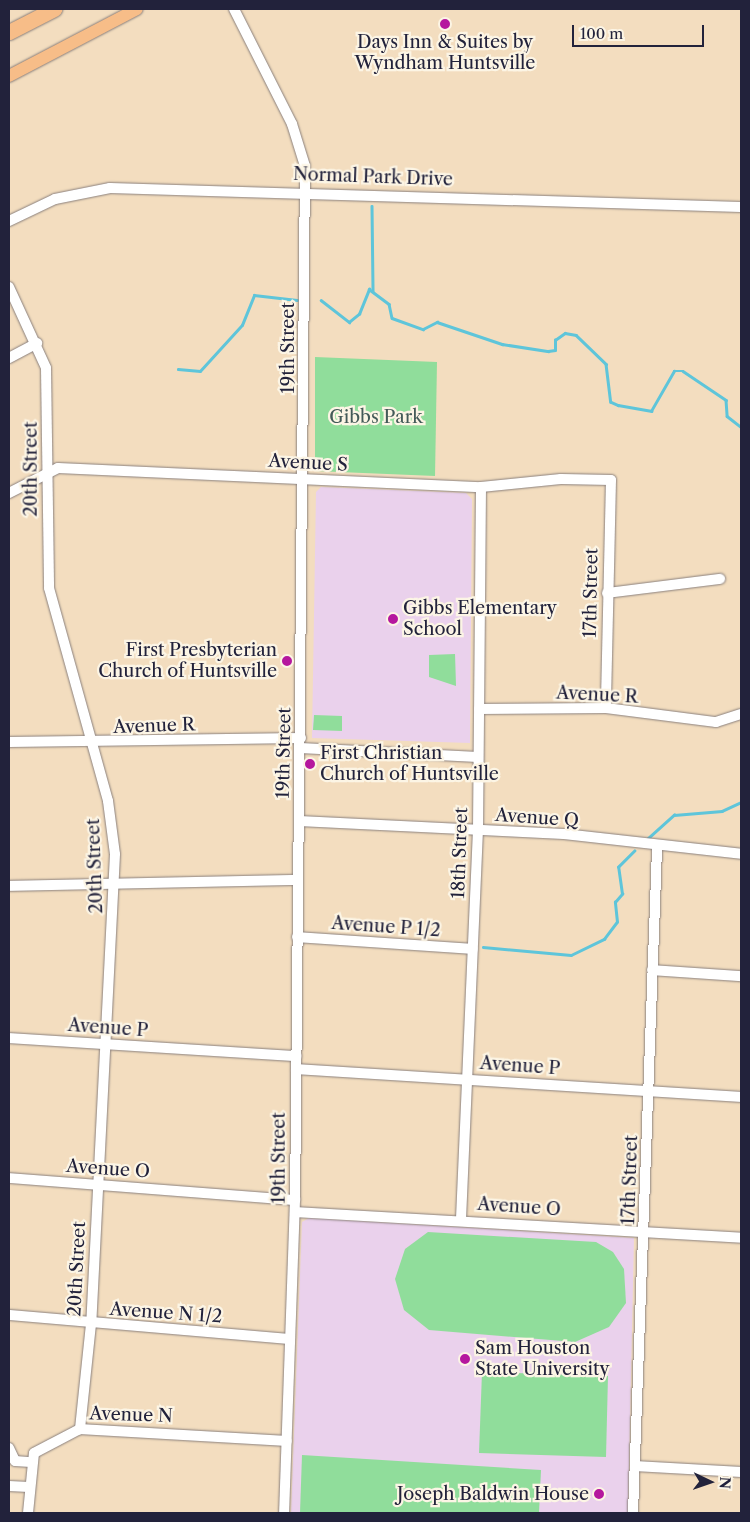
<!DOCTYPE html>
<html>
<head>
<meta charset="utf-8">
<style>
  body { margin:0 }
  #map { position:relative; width:750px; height:1522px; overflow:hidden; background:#f3ddbf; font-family:"Libre Caslon Text",serif }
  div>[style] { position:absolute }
  .built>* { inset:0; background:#ead1ec }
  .green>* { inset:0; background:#90dd9b }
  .stream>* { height:2.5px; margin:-1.25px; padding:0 1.25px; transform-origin:1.25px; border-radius:1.25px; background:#5ec5da }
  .roads { filter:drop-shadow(0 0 1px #8a807d) drop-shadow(0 0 1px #8a807d) }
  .minor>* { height:10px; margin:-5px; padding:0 5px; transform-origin:5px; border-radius:5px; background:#fff }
  .major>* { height:12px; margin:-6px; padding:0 6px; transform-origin:6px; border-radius:6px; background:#f7bd88 }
  .highway>* { height:15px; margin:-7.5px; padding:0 7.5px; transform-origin:7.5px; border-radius:7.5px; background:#f7bd88 }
  .dots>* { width:14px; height:14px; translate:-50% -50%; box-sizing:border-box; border:2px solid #fcf5e5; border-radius:50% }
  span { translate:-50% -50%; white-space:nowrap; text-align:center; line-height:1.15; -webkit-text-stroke:4.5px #fcf5e5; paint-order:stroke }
  .poi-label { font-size:18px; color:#22223b }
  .left { translate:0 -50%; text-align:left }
  .right { translate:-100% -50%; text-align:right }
  .street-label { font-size:18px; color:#22223b }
  .park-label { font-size:18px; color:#435a58 }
  .frame { position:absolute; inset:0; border:10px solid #22223b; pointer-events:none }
  .north { position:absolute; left:685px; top:1457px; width:50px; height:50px; -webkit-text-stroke:4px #fcf5e5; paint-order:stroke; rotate:93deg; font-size:14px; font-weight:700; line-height:20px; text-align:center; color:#22223b }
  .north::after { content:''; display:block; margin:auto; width:18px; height:22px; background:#22223b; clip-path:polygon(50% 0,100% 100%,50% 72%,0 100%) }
  .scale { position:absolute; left:572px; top:25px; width:132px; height:22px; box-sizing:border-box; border:2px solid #22223b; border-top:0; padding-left:6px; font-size:15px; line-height:18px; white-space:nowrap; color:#22223b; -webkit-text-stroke:4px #fcf5e5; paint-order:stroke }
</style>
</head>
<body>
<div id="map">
  <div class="built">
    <div style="clip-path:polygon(321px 487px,466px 493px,472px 499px,470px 743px,312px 738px,316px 492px)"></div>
    <div style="clip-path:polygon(309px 1218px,634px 1238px,628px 1513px,291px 1513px,302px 1222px)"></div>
  </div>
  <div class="green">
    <div style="clip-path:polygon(315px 357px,437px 362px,435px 476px,315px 471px)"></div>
    <div style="clip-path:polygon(455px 654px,456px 686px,429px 677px,429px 655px)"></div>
    <div style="clip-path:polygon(314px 715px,342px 716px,342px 731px,313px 730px)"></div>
    <div style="clip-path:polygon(428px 1232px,596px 1242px,613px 1252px,624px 1269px,626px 1303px,609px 1327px,575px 1342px,429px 1330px,404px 1310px,395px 1279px,405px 1249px)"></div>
    <div style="clip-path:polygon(482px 1372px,608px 1376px,606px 1457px,479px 1453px)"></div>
    <div style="clip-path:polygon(302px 1455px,541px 1470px,539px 1513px,300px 1513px)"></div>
  </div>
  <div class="stream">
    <div style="left:372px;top:206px;width:85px;rotate:89.3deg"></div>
    <div style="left:321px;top:300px;width:36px;rotate:38deg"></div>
    <div style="left:349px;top:322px;width:13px;rotate:-39deg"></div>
    <div style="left:359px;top:314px;width:27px;rotate:-68deg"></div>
    <div style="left:369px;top:289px;width:25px;rotate:37deg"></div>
    <div style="left:389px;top:304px;width:14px;rotate:78deg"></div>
    <div style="left:392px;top:318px;width:33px;rotate:20deg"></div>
    <div style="left:423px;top:329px;width:16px;rotate:-27deg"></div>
    <div style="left:437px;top:322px;width:69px;rotate:18.7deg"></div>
    <div style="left:502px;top:344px;width:47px;rotate:8.7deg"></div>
    <div style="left:548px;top:351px;width:7px;rotate:-8deg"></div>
    <div style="left:555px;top:350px;width:10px;rotate:-90deg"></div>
    <div style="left:555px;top:340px;width:12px;rotate:-35deg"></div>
    <div style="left:565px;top:333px;width:11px;rotate:10deg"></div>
    <div style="left:576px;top:335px;width:42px;rotate:44deg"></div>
    <div style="left:606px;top:364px;width:38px;rotate:83deg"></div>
    <div style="left:611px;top:402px;width:8px;rotate:23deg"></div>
    <div style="left:618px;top:405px;width:34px;rotate:10deg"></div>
    <div style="left:651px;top:411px;width:46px;rotate:-60.1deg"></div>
    <div style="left:674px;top:371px;width:9px"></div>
    <div style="left:683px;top:371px;width:52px;rotate:34deg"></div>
    <div style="left:726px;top:400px;width:16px;rotate:86deg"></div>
    <div style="left:727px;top:416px;width:18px;rotate:38deg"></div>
    <div style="left:178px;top:369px;width:22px;rotate:5deg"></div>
    <div style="left:200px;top:371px;width:62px;rotate:-47.6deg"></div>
    <div style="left:242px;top:325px;width:32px;rotate:-68deg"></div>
    <div style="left:254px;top:295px;width:43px;rotate:6.6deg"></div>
    <div style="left:646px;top:840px;width:38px;rotate:-42deg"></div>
    <div style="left:674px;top:815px;width:48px;rotate:-4.8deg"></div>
    <div style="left:722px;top:811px;width:21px;rotate:-25deg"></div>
    <div style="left:483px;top:947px;width:88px;rotate:5.2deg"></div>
    <div style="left:571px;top:955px;width:37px;rotate:-26deg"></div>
    <div style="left:604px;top:939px;width:21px;rotate:-53deg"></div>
    <div style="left:617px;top:922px;width:20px;rotate:-96deg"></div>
    <div style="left:615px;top:902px;width:11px;rotate:-49deg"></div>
    <div style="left:622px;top:894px;width:27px;rotate:-98deg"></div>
    <div style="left:618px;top:867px;width:23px;rotate:-45deg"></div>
  </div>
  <div class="roads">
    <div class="minor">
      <div style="left:234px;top:9px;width:129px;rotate:63.2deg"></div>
      <div style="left:292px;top:124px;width:44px;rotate:72.8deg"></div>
      <div style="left:305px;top:166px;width:1034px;rotate:90.55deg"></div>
      <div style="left:295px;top:1200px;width:313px;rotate:92deg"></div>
      <div style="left:9px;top:221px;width:51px;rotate:-25.6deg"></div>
      <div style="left:55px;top:199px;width:56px;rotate:-11.3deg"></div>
      <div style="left:110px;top:188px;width:631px;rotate:1.72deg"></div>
      <div style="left:9px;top:287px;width:89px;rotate:65.4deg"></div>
      <div style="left:46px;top:368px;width:220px;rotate:89.2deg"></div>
      <div style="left:49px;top:588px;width:221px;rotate:74.5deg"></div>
      <div style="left:108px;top:801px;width:53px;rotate:82.5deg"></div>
      <div style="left:115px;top:854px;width:471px;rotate:92.9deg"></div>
      <div style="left:91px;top:1324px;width:106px;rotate:96deg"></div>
      <div style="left:9px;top:358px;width:32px;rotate:-28deg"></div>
      <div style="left:9px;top:493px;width:55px;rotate:-27deg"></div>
      <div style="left:58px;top:468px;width:423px;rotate:2.6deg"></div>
      <div style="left:481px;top:487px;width:80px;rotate:-5.7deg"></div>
      <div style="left:561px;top:479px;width:50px;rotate:1.1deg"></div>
      <div style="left:611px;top:480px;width:228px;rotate:91.3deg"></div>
      <div style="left:607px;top:593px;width:114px;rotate:-7.1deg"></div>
      <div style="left:479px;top:709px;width:127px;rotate:-0.5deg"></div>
      <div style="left:606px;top:708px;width:111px;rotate:7.3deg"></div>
      <div style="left:716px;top:722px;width:26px;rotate:-18deg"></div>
      <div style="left:9px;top:742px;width:292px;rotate:-0.8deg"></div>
      <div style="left:300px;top:748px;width:178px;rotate:2.9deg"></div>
      <div style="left:299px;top:821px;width:265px;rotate:2.8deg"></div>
      <div style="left:564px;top:834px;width:178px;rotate:6.4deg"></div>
      <div style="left:9px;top:886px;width:289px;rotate:-1.2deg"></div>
      <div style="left:297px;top:937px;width:176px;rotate:3.9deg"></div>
      <div style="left:652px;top:970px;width:89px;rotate:3.9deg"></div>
      <div style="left:9px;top:1038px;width:288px;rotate:3.6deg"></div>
      <div style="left:296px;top:1069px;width:446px;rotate:3.6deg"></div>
      <div style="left:9px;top:1178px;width:287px;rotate:4.4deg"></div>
      <div style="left:295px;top:1212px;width:447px;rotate:3.3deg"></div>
      <div style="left:461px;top:1219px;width:389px;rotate:-87.5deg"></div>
      <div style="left:478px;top:830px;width:343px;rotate:-89.5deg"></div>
      <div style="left:9px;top:1315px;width:282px;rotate:4.9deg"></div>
      <div style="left:9px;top:1448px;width:14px;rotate:65deg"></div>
      <div style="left:15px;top:1461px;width:16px;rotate:4deg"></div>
      <div style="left:635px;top:1466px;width:106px;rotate:3.2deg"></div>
      <div style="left:9px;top:1486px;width:20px;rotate:3deg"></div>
      <div style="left:28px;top:1513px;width:60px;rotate:-84.3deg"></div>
      <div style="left:34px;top:1453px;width:52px;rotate:-27.6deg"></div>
      <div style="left:80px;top:1429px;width:207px;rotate:3.3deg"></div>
      <div style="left:633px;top:1513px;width:665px;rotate:-87.93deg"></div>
    </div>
    <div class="major">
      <div style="left:9px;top:76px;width:144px;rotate:-27.6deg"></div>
    </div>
    <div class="highway">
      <div style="left:9px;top:32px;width:51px;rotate:-27.1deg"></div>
    </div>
  </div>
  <div class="dots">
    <div style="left:445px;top:24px;background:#b5179e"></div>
    <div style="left:393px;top:619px;background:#b5179e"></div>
    <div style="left:287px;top:661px;background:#b5179e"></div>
    <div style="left:310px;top:764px;background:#b5179e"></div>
    <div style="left:465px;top:1359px;background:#b5179e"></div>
    <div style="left:599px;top:1494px;background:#b5179e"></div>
  </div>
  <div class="poi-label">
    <span style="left:445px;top:53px">Days Inn &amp; Suites by<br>Wyndham Huntsville</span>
    <span class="left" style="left:403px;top:619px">Gibbs Elementary<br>School</span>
    <span class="right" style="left:277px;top:661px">First Presbyterian<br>Church of Huntsville</span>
    <span class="left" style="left:320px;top:764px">First Christian<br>Church of Huntsville</span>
    <span class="left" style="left:475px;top:1359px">Sam Houston<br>State University</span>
    <span class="right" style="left:589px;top:1494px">Joseph Baldwin House</span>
  </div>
  <div class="street-label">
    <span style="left:373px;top:177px;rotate:2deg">Normal Park Drive</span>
    <span style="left:288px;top:348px;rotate:-90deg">19th Street</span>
    <span style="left:308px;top:463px;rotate:3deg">Avenue S</span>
    <span style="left:31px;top:469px;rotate:-90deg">20th Street</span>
    <span style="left:591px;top:593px;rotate:-89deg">17th Street</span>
    <span style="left:597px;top:695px;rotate:3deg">Avenue R</span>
    <span style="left:154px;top:726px;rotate:-2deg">Avenue R</span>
    <span style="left:284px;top:753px;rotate:-89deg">19th Street</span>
    <span style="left:537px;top:818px;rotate:4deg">Avenue Q</span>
    <span style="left:460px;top:853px;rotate:-88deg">18th Street</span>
    <span style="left:95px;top:866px;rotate:-92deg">20th Street</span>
    <span style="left:386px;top:927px;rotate:4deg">Avenue P 1/2</span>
    <span style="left:108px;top:1028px;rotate:4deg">Avenue P</span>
    <span style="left:520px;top:1066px;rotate:4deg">Avenue P</span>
    <span style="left:279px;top:1158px;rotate:-90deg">19th Street</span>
    <span style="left:108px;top:1169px;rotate:4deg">Avenue O</span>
    <span style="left:630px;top:1180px;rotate:-88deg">17th Street</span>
    <span style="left:519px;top:1207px;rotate:4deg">Avenue O</span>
    <span style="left:77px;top:1269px;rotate:-87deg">20th Street</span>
    <span style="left:166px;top:1313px;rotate:4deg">Avenue N 1/2</span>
    <span style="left:131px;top:1415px;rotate:2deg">Avenue N</span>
  </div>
  <div class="park-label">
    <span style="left:376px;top:417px">Gibbs Park</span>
  </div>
  <div class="frame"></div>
  <div class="north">N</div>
  <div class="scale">100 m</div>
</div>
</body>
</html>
